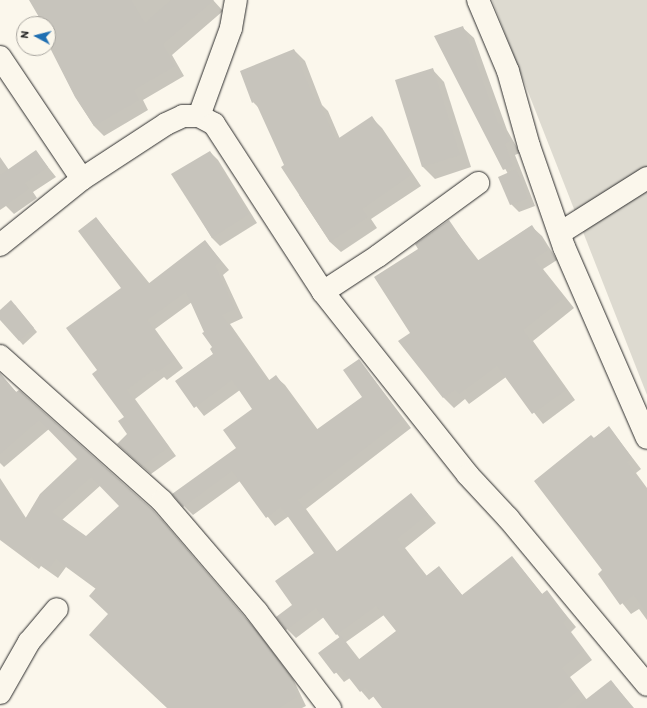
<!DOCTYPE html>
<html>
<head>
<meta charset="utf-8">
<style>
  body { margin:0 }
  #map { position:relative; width:647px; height:708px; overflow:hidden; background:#fbf7ec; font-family:Itim,sans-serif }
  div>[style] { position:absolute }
  .green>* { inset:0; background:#dddad0 }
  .shadow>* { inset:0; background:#0003 }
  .building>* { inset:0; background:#c7c4bc }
  .roads { filter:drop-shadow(0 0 1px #2b2b2b) drop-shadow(0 0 1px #2b2b2b) }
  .street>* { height:22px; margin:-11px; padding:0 11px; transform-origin:11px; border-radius:11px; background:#fbf7ec }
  span { translate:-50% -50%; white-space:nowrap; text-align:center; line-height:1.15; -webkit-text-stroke:3px #fbf7ec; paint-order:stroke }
  .north { position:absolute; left:16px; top:16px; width:40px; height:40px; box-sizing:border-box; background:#fbf7ec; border:1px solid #a8a59f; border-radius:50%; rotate:277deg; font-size:11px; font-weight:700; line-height:16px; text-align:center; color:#2b2b2b }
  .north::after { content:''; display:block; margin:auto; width:14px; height:18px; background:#1f6fb2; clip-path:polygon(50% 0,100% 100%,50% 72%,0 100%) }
</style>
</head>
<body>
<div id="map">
  <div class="green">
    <div style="clip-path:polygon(492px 0,647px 0,647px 395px)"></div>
  </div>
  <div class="shadow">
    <div style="clip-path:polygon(30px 0,213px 0,223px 11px,172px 55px,184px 76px,143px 100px,148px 110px,104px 136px,94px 126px,75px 96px,48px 42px,48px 24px,44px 24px)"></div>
    <div style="clip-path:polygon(462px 27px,474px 38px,507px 130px,520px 153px,515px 155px,535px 206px,519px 212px,511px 204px,508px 174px,436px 37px)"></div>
    <div style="clip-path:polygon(294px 50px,305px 61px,322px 105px,328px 111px,340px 139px,372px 118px,382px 128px,421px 186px,371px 219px,377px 228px,341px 252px,330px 242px,299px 195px,301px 194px,261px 110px,253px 102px)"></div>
    <div style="clip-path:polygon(432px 69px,444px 82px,471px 167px,435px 179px,423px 167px,396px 81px)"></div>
    <div style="clip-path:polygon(36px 152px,56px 177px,33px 192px,37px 198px,14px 214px,6px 206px,0 210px,0 157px,9px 170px)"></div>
    <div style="clip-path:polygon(210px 152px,218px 160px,257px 223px,220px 246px,212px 238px,173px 174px)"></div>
    <div style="clip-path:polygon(evenodd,96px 218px,150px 284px,205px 241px,229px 270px,223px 275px,243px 318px,230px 324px,270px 381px,276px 377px,285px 385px,318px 430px,363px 397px,359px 360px,411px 428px,306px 509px,338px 553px,411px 494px,436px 523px,405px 548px,427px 576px,439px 567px,463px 596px,512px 557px,543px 595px,547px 592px,576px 627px,571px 632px,592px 660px,570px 677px,587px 700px,611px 681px,634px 708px,383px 708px,374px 696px,369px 700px,350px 678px,344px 682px,320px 653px,340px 638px,324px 617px,296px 638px,287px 629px,293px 605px,315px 553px,289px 516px,275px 526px,240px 481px,193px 515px,184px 506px,237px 448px,254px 409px,240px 390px,204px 416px,176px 381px,214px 354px,214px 348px,192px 302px,155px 329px,183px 368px,167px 380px,164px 377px,135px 399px,176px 456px,151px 474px,127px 453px,129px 434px,126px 417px,98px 371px,123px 288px,96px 218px,384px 615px,397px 631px,360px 660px,346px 642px,384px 615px)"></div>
    <div style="clip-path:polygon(449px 222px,479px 261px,531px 226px,542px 236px,557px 260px,543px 269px,574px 308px,533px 341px,575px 400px,543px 424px,506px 377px,469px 404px,465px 399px,454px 408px,444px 398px,411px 333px,420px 249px)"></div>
    <div style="clip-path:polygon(15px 305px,37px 332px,23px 345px,0 318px,0 312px)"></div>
    <div style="clip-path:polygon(evenodd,0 374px,17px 393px,162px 520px,256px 630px,293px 679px,306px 706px,302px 708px,168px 708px,96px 589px,66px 567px,58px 578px,41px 566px,39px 569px,0 540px,0 478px,26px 518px,78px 459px,49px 429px,4px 467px,0 463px,0 374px,101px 485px,121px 507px,86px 537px,62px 520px,101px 485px)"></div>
    <div style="clip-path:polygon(609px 427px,641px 469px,636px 473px,647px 488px,647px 620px,639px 609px,631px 614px,599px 574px,604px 571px,594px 438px)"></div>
  </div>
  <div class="building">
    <div style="clip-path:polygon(29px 0,131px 0,145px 23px,171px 0,214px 0,163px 44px,175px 66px,134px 90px,139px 100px,94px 126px,75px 97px,48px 44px,48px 24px,43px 24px)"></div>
    <div style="clip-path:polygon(463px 26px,498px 124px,500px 123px,510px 141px,505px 144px,513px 166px,503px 170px,434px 36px)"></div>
    <div style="clip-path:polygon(294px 49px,315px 101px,318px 100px,336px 140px,372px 116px,411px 175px,362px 209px,368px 217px,330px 242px,281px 167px,284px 165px,255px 101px,252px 103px,240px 71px)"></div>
    <div style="clip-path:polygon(433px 68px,460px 155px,422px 167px,395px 80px)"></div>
    <div style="clip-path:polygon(36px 150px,48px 167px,25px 183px,29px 189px,0 209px,0 175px)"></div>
    <div style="clip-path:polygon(210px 151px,249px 214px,212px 238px,171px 174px)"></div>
    <div style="clip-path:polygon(516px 169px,528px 198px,510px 205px,498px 177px)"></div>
    <div style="clip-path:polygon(96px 217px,148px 284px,205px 240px,221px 261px,215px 266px,235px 309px,222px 315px,268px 381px,276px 375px,316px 430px,362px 397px,343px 370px,359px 359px,403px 419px,298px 500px,336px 552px,411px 493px,428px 514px,397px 539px,426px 576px,439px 566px,462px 595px,512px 556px,542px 594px,547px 590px,568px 618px,563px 623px,584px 650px,562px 668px,579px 690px,557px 708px,382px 708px,366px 687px,360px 692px,342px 669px,334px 674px,318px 653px,341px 636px,358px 660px,396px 631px,376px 606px,336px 635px,316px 608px,286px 630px,276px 617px,292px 605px,275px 581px,314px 553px,281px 507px,266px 518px,232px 471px,183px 507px,172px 494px,236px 448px,223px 430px,252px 409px,232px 380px,194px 408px,175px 381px,213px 354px,210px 349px,212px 347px,202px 333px,204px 332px,186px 292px,147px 320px,176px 359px,157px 372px,155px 369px,127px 390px,169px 447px,142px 466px,117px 444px,127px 434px,118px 421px,124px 417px,92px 374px,97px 370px,66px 328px,121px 288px,78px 231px)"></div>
    <div style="clip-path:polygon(449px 220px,477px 261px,532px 225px,548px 250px,534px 259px,564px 298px,523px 330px,566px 390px,532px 414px,497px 366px,459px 394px,455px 390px,443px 398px,398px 341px,410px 333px,374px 277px,418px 249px,415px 244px)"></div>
    <div style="clip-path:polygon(11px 300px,34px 328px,19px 341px,0 320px,0 310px)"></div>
    <div style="clip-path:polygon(evenodd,0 373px,16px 392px,19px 390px,153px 510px,247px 620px,284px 668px,298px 696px,279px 708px,167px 708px,89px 635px,108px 614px,89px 596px,96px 588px,56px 559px,48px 570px,31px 557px,29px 560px,0 539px,0 482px,25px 519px,40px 494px,77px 459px,39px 420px,0 454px,0 373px,91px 477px,119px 506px,86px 536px,52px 512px,91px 477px)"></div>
    <div style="clip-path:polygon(609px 426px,632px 458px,627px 462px,647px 491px,647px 614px,634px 595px,620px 605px,598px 574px,602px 570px,534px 481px,591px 435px,594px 438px)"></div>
    <div style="clip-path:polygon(611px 680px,633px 708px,575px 708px)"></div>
  </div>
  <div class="roads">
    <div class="street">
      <div style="left:478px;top:0;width:77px;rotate:67.1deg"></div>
      <div style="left:508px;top:71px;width:78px;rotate:74.4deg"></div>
      <div style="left:529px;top:146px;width:107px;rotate:70.9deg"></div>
      <div style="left:564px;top:247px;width:208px;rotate:66.5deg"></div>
      <div style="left:0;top:57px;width:147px;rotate:56.1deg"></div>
      <div style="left:199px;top:116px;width:94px;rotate:-70deg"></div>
      <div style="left:231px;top:28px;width:28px;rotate:-80deg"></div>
      <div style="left:560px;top:233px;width:103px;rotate:-32.3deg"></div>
      <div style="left:0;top:245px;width:105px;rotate:-38.8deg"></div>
      <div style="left:82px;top:179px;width:100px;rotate:-33.2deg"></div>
      <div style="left:166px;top:124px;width:19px;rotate:-25deg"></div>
      <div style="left:183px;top:116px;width:16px"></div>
      <div style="left:199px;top:116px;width:17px;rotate:28deg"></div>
      <div style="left:214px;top:124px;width:200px;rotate:57deg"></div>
      <div style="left:323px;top:292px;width:233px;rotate:51.6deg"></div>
      <div style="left:468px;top:475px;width:59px;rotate:47.1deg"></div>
      <div style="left:508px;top:518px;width:217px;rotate:50.2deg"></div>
      <div style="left:323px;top:292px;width:66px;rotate:-33.2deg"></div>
      <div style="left:378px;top:256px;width:124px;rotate:-36.1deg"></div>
      <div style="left:0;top:356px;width:217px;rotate:41.8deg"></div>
      <div style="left:162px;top:501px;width:146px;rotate:49.4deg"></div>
      <div style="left:257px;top:612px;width:121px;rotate:52.8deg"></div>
      <div style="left:0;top:693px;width:59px;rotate:-60.4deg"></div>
      <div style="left:29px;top:642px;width:43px;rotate:-49.7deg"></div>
    </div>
  </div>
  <div class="north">N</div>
</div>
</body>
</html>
